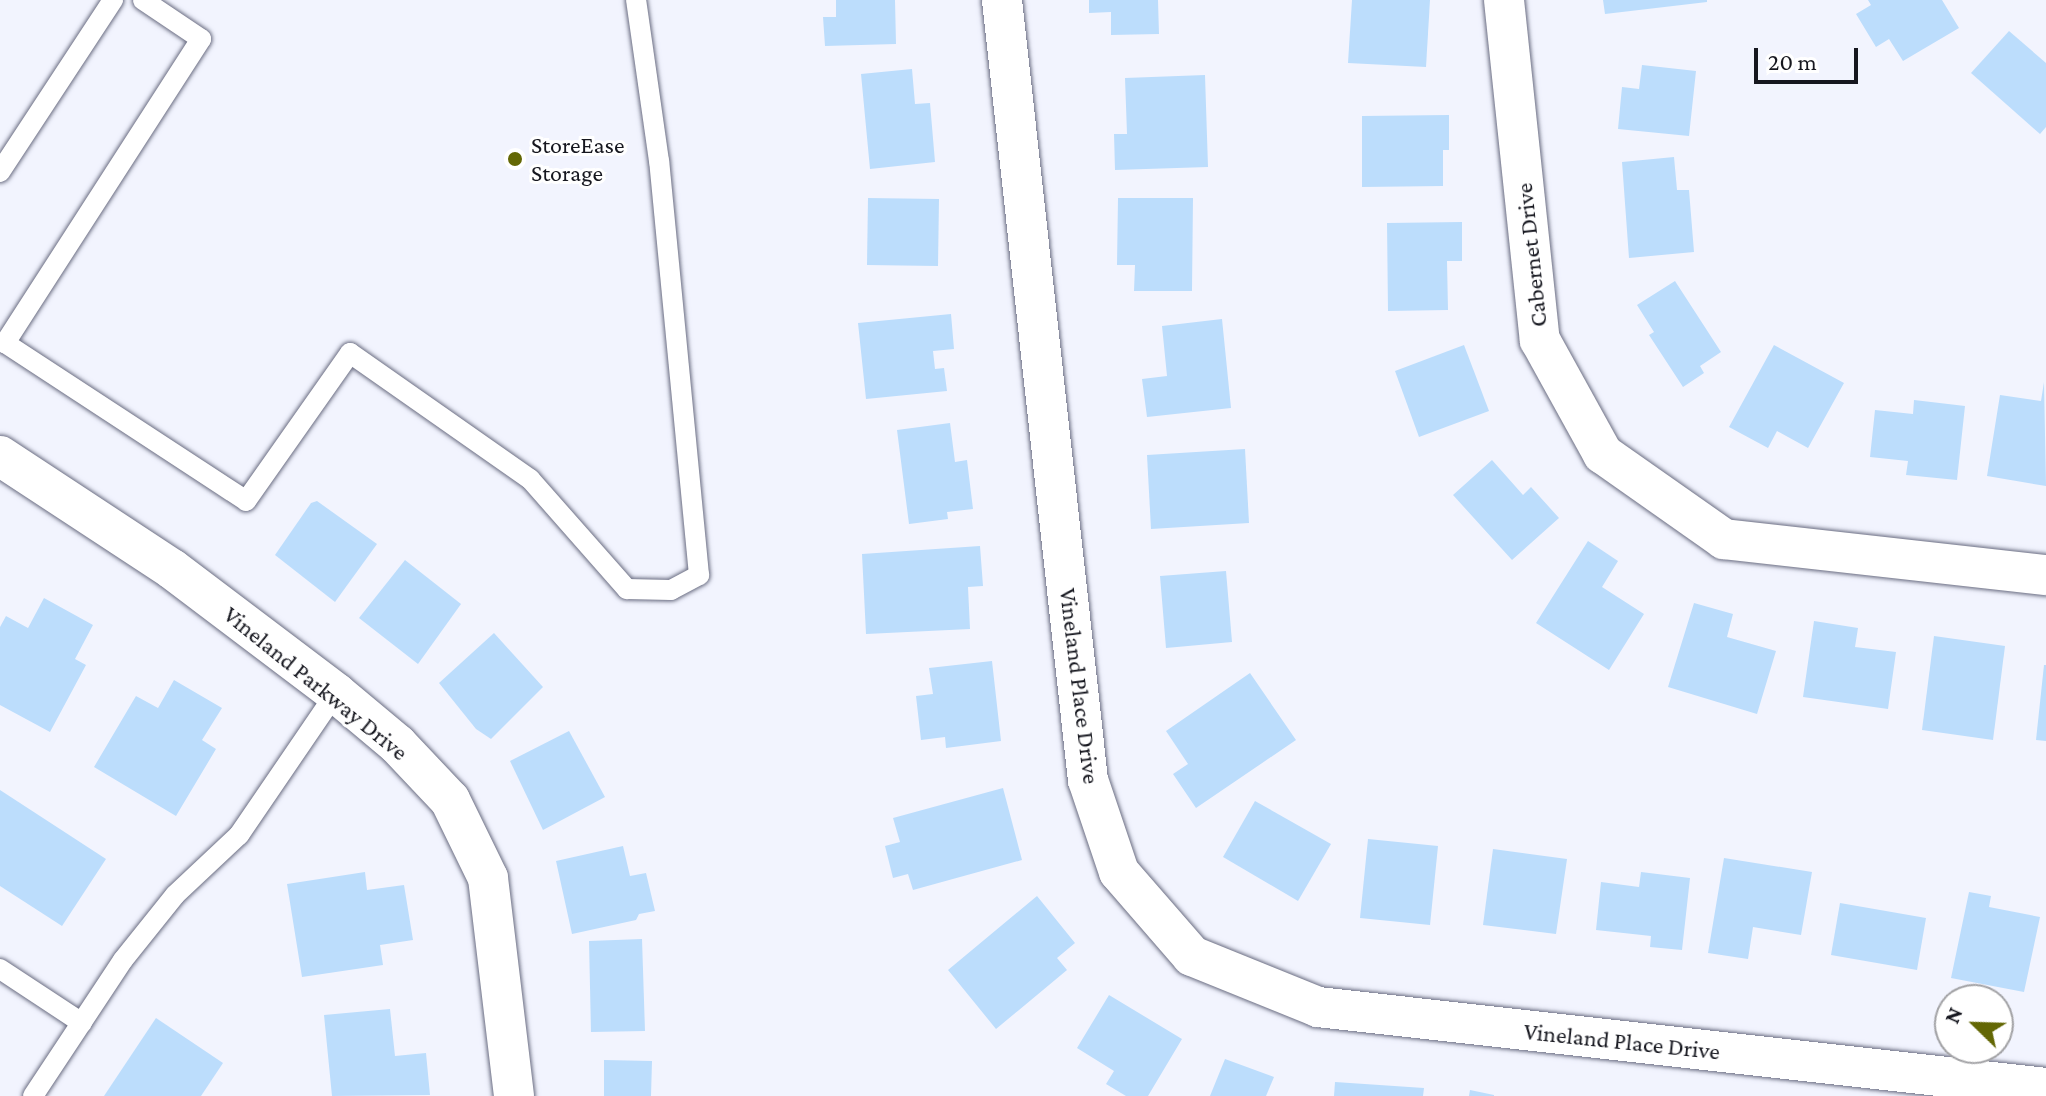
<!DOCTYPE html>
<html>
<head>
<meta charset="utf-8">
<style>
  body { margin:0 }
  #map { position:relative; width:2046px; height:1096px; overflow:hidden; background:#f2f4fe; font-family:"Crimson Pro",serif }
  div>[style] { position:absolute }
  .building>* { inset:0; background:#bcddfc }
  .roads { filter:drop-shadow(0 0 2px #6a6d82) drop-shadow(0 0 2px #6a6d82) }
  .lane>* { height:20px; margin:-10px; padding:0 10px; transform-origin:10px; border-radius:10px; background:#fff }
  .street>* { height:40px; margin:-20px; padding:0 20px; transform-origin:20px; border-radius:20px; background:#fff }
  .dots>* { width:22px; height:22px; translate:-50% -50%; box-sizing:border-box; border:4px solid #fff; border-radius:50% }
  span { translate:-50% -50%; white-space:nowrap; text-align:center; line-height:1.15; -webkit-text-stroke:6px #fff; paint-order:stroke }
  .poi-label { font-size:24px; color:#16171f }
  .left { translate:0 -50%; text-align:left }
  .street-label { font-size:24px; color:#16171f }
  .north { position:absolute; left:1934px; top:984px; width:80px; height:80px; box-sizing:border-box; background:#fff; border:2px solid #a2a2a5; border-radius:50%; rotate:293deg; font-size:22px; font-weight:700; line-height:32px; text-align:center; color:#16171f }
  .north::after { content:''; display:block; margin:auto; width:28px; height:36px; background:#636704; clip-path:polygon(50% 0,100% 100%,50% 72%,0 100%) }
  .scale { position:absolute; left:1754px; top:48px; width:104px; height:36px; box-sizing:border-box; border:4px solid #16171f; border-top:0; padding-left:10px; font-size:24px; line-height:28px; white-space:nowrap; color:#16171f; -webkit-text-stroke:6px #fff; paint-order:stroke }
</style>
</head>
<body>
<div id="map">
  <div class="building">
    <div style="clip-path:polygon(836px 0,895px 0,896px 44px,825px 46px,823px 17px,836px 17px)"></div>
    <div style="clip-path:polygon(1089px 0,1158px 0,1159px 34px,1111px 35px,1111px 12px,1089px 13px)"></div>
    <div style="clip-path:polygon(1352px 0,1430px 0,1426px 67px,1348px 63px)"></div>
    <div style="clip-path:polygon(1603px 0,1707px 0,1707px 2px,1605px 14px)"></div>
    <div style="clip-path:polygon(1868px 0,1942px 0,1959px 28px,1903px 61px,1889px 39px,1876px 47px,1856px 14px,1871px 5px)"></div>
    <div style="clip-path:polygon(2009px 31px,2046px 63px,2046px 127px,2040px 134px,1971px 73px)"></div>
    <div style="clip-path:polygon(1642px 65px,1696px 71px,1689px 136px,1618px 129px,1622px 87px,1639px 89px)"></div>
    <div style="clip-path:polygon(912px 69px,915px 104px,930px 103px,935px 162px,870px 169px,861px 74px)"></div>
    <div style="clip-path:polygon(1205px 75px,1208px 167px,1115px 170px,1114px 134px,1127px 134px,1125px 78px)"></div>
    <div style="clip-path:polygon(1449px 115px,1449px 150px,1443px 150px,1443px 186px,1362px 187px,1362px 116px)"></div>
    <div style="clip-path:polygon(1674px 157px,1677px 190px,1689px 190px,1694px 252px,1629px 258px,1622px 162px)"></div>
    <div style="clip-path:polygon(868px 198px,939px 199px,938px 266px,867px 265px)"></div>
    <div style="clip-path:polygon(1118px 198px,1193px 198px,1192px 291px,1134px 291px,1135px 265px,1117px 265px)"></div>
    <div style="clip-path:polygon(1462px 222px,1462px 261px,1447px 261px,1448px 310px,1388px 311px,1387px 223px)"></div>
    <div style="clip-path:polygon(1675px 281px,1721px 352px,1700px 366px,1704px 373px,1683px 387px,1649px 335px,1654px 332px,1637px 305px)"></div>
    <div style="clip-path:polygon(951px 314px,954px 349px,933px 351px,935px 369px,944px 368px,947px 391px,866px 399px,858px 323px)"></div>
    <div style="clip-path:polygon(1222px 319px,1231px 408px,1147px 417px,1142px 379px,1167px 376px,1162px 326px)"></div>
    <div style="clip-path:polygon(1464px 345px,1489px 411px,1419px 437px,1395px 371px)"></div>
    <div style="clip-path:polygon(1774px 345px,1844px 383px,1808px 448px,1777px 431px,1768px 448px,1729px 427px)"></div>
    <div style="clip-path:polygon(2044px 382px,2046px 486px,1987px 476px,2000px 395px,2041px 401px)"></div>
    <div style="clip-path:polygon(1914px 400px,1965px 406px,1957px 480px,1906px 475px,1908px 461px,1870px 457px,1875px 410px,1913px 414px)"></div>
    <div style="clip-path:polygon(950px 423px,955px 462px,967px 460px,973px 509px,947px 512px,948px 519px,909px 524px,897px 430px)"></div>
    <div style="clip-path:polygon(1245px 449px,1249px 523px,1151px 529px,1147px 455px)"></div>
    <div style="clip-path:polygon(1492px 460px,1523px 495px,1531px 487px,1559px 518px,1512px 560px,1453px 495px)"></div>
    <div style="clip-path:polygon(317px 501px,377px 544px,335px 602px,275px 555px,311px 503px)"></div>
    <div style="clip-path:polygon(1588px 541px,1618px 561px,1602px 587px,1644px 614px,1609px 670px,1536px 623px)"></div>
    <div style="clip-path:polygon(980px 546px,983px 586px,968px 587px,970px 629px,866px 634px,862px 554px)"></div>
    <div style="clip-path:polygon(405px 560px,461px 604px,418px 664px,359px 618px)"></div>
    <div style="clip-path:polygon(1226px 571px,1232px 642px,1166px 648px,1160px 576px)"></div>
    <div style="clip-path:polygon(44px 598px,93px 625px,75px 659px,86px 665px,50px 732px,0 705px,0 627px,6px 616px,28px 628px)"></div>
    <div style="clip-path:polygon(1694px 603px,1733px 614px,1727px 637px,1776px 651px,1757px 714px,1668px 687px)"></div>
    <div style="clip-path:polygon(1814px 621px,1858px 628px,1855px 647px,1896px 652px,1888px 709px,1803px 697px)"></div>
    <div style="clip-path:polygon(494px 633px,543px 687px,491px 739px,476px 729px,439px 683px)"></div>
    <div style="clip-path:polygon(1934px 636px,2005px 646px,1993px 740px,1922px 730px)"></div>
    <div style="clip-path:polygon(992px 661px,1001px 741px,946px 748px,945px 737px,921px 740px,916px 696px,933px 694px,929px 668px)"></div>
    <div style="clip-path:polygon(2044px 665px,2046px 665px,2046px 741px,2036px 740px)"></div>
    <div style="clip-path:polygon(1250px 673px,1296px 740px,1196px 808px,1173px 774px,1188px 764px,1166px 731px)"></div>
    <div style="clip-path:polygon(174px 680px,222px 708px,202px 740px,216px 749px,176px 816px,94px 767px,136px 696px,158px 708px)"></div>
    <div style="clip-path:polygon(569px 731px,605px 797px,543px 830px,510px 761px)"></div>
    <div style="clip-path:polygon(1003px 788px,1022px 860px,913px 890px,908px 874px,893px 878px,885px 846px,900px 842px,893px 818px)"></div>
    <div style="clip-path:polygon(0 790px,106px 859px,62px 926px,0 886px)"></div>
    <div style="clip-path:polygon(1255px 801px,1331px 844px,1298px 901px,1223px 857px)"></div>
    <div style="clip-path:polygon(1368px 839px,1438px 846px,1430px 925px,1360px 918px)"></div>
    <div style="clip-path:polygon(623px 846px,630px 876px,646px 873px,655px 911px,639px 914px,636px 920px,572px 934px,556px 861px)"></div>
    <div style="clip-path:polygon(1493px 849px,1567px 859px,1556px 934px,1483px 925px)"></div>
    <div style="clip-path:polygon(1724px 858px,1812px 872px,1801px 935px,1753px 927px,1748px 959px,1708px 953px)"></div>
    <div style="clip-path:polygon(365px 872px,367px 890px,404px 885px,413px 940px,380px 945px,383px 965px,302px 977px,287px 884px)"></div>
    <div style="clip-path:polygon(1641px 872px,1690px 878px,1682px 950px,1650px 947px,1651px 936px,1596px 930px,1601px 882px,1639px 887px)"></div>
    <div style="clip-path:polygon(1969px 892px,1991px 896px,1989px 907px,2040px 917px,2024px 992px,1951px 978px)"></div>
    <div style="clip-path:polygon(1037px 896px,1075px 943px,1057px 958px,1067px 970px,996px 1029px,948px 970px)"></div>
    <div style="clip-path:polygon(1840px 903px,1926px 918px,1917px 970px,1831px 955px)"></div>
    <div style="clip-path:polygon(642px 939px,645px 1031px,591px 1032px,589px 941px)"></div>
    <div style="clip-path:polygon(1109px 995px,1182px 1039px,1148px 1096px,1126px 1096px,1106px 1084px,1114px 1071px,1077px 1048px)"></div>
    <div style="clip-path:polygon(390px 1009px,395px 1056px,426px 1053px,430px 1095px,332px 1096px,324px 1015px)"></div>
    <div style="clip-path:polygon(156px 1018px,223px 1063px,201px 1096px,104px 1096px)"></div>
    <div style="clip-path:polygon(1225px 1059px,1274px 1077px,1266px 1096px,1210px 1096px)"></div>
    <div style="clip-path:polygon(604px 1060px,652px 1061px,651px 1096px,604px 1096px)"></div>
    <div style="clip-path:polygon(1335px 1082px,1424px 1088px,1423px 1096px,1334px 1096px)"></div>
    <div style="clip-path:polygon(1470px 1090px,1494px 1095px,1494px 1096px,1469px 1096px)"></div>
  </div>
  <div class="roads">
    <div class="lane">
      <div style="left:143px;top:0;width:70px;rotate:33.9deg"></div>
      <div style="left:201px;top:39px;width:362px;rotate:122.8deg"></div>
      <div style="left:5px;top:343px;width:288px;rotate:33.2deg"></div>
      <div style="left:246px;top:501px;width:181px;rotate:-54.9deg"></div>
      <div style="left:350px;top:353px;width:220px;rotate:35deg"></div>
      <div style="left:530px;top:479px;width:147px;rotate:48.6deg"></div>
      <div style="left:627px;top:589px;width:44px;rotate:1.3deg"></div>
      <div style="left:671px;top:590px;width:32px;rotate:-28deg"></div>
      <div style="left:699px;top:575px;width:416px;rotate:-95.5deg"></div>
      <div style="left:659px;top:161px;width:163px;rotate:-98.1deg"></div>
      <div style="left:0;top:172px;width:206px;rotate:-56.7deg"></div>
      <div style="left:0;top:969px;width:98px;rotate:33.4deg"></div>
      <div style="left:33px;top:1096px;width:163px;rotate:-56.5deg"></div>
      <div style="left:123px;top:960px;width:83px;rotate:-51.3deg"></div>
      <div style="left:175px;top:895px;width:88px;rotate:-43.2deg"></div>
      <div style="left:239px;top:835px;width:172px;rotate:-55.7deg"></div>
    </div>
    <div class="street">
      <div style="left:1002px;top:0;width:785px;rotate:83.71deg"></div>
      <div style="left:1088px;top:780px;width:97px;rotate:71.4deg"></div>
      <div style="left:1119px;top:872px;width:111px;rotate:49deg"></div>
      <div style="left:1192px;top:956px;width:136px;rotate:22deg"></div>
      <div style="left:1318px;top:1007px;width:732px;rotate:6.35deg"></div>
      <div style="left:1504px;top:0;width:342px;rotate:84deg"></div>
      <div style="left:1540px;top:340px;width:130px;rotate:61.1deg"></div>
      <div style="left:1603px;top:454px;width:148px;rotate:35.1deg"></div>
      <div style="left:1724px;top:539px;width:324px;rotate:6.4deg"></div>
      <div style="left:0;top:456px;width:206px;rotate:33.3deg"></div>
      <div style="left:172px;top:569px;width:206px;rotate:37.1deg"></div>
      <div style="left:336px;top:693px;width:80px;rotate:39.9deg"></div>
      <div style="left:397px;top:744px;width:77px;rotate:46.6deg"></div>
      <div style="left:450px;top:800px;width:87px;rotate:64deg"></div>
      <div style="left:488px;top:878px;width:220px;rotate:83.2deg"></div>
    </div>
  </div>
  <div class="dots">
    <div style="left:515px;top:159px;background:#636704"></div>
  </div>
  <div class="poi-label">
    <span class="left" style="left:531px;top:159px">StoreEase<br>Storage</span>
  </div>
  <div class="street-label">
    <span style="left:1531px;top:255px;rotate:-96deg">Cabernet Drive</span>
    <span style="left:316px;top:683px;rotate:39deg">Vineland Parkway Drive</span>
    <span style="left:1080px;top:686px;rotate:83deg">Vineland Place Drive</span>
    <span style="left:1622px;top:1041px;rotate:6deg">Vineland Place Drive</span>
  </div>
  <div class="north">N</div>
  <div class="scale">20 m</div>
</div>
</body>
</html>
